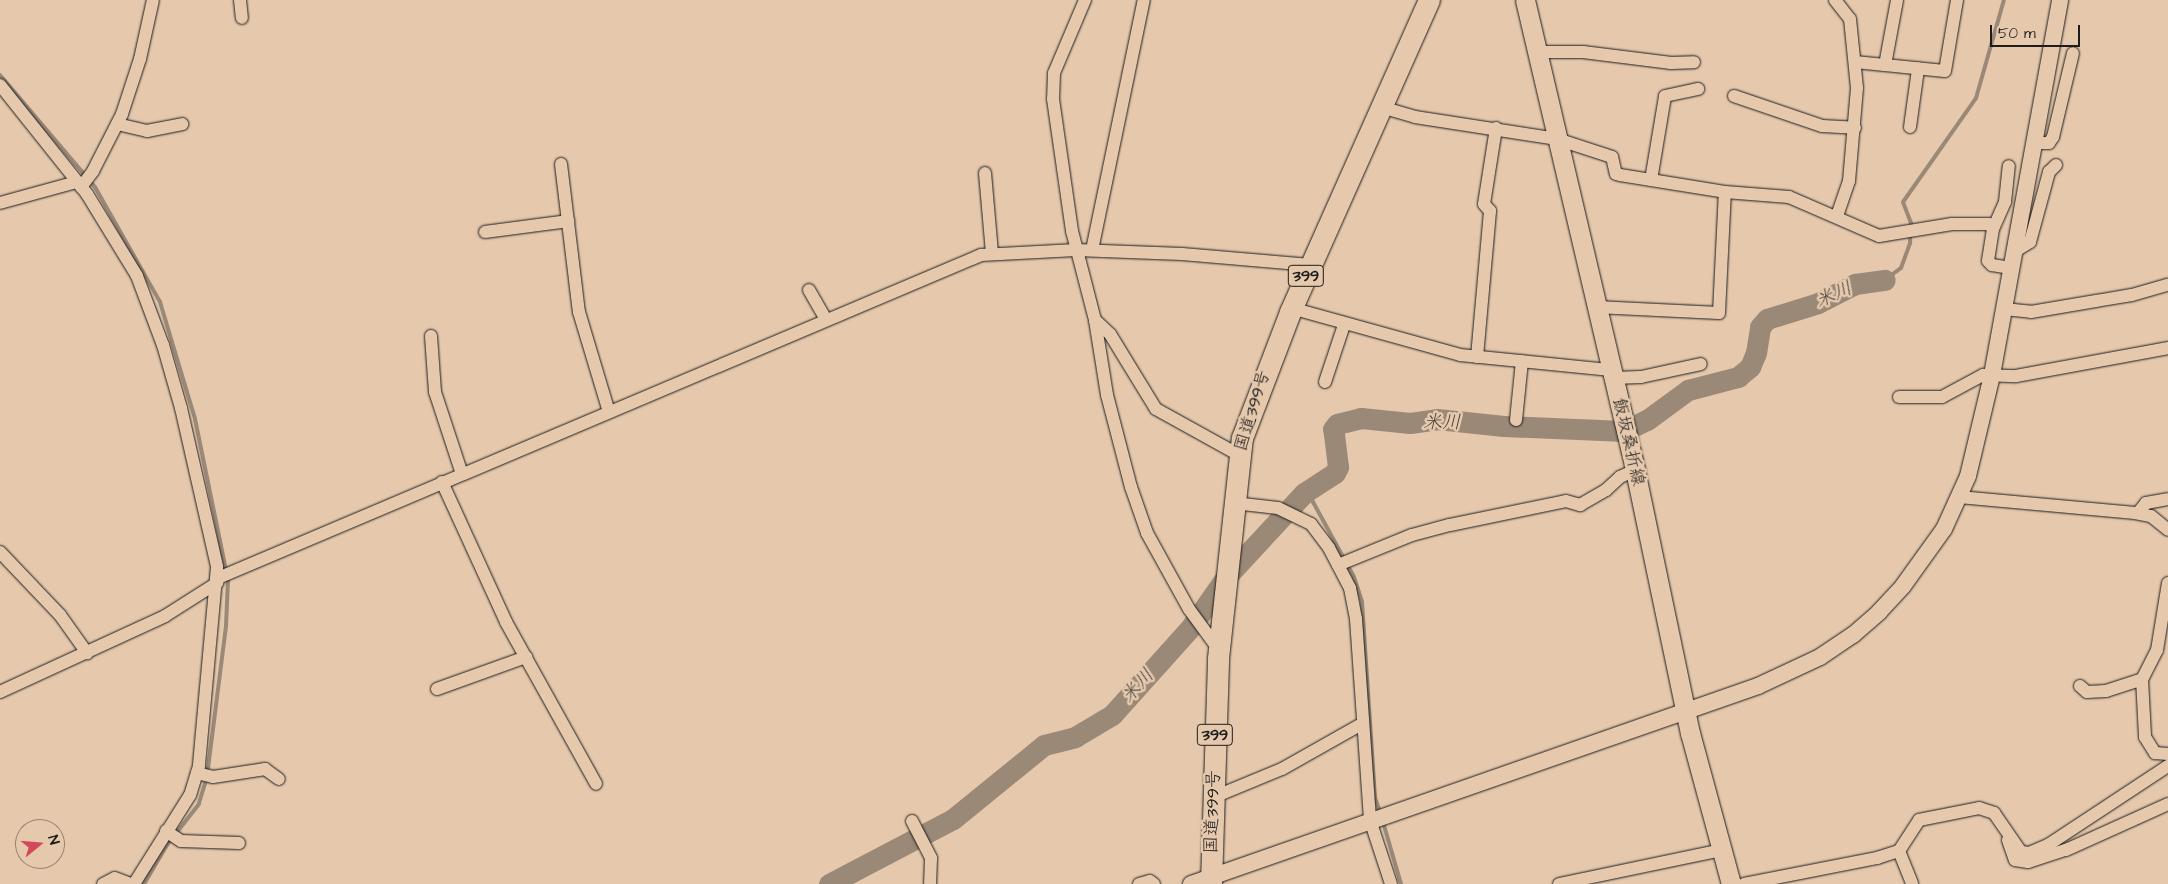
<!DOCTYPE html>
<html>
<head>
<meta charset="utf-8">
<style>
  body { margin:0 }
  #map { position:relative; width:2168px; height:884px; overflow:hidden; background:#e6c9ad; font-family:"Architects Daughter","Klee One",sans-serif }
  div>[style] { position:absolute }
  .stream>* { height:4px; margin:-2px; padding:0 2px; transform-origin:2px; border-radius:2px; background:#9b8978 }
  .river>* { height:21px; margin:-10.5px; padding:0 10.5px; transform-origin:10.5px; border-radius:10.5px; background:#9b8978 }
  .roads { filter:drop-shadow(0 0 1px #1c1c1c) drop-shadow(0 0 1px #1c1c1c) }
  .minor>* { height:12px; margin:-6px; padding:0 6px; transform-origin:6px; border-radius:6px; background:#e6c9ad }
  .tertiary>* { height:16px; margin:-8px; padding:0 8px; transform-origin:8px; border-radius:8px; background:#e6c9ad }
  .secondary>* { height:19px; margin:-9.5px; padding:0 9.5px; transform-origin:9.5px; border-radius:9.5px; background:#e6c9ad }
  .trunk>* { height:21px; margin:-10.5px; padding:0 10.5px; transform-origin:10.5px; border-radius:10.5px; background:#e6c9ad }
  span { translate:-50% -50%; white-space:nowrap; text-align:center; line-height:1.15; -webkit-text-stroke:5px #e6c9ad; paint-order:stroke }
  .shield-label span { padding:1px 4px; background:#e6c9ad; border:1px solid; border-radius:4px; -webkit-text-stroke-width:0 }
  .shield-label { font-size:16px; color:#1c1c1c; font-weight:700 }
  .street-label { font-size:18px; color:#1c1c1c }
  .water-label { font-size:19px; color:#423d38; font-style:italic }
  .north { position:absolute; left:15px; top:819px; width:50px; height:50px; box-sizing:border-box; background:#e6c9ad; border:1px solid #958473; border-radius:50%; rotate:73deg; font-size:14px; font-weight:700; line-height:20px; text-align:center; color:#1c1c1c }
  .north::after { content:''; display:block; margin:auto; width:18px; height:22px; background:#d1495b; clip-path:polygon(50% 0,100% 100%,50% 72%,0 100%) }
  .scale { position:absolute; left:1990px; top:25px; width:90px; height:22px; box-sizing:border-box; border:2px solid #1c1c1c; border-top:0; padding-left:6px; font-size:15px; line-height:18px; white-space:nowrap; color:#1c1c1c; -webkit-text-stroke:4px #e6c9ad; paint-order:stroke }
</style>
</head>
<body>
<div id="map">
  <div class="stream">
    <div style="left:0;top:75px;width:147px;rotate:49.7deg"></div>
    <div style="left:95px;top:187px;width:132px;rotate:60.5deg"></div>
    <div style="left:160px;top:302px;width:122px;rotate:73.3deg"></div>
    <div style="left:195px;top:419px;width:164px;rotate:78.4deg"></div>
    <div style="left:228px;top:580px;width:46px;rotate:92.5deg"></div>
    <div style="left:226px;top:626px;width:152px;rotate:97.2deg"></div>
    <div style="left:207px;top:777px;width:28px;rotate:107deg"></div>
    <div style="left:199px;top:804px;width:52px;rotate:128deg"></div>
    <div style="left:167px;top:845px;width:45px;rotate:120.5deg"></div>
    <div style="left:1885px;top:280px;width:20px;rotate:-37deg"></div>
    <div style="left:1901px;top:268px;width:27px;rotate:-70deg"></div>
    <div style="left:1910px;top:243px;width:20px;rotate:-87deg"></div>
    <div style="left:1911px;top:223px;width:22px;rotate:-111deg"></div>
    <div style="left:1903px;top:202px;width:127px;rotate:-54.9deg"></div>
    <div style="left:1976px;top:98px;width:102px;rotate:-74.1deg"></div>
    <div style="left:1304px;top:493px;width:13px;rotate:45deg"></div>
    <div style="left:1313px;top:502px;width:85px;rotate:61.3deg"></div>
    <div style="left:1354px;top:577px;width:26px;rotate:72deg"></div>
    <div style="left:1362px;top:602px;width:196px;rotate:86.2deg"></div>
    <div style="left:1375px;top:798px;width:15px;rotate:70deg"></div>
    <div style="left:1383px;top:822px;width:65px;rotate:73.8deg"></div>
  </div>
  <div class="river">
    <div style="left:829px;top:884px;width:140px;rotate:-27.7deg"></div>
    <div style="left:953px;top:819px;width:117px;rotate:-39.1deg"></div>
    <div style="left:1044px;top:745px;width:32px;rotate:-14deg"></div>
    <div style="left:1075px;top:737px;width:43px;rotate:-30.7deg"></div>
    <div style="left:1112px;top:715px;width:118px;rotate:-48.1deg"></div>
    <div style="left:1191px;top:627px;width:61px;rotate:-55deg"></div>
    <div style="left:1226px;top:577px;width:115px;rotate:-47.1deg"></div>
    <div style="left:1304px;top:493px;width:37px;rotate:-33deg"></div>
    <div style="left:1335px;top:473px;width:7px;rotate:-63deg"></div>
    <div style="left:1338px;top:467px;width:38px;rotate:-97deg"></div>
    <div style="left:1333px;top:429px;width:6px;rotate:-51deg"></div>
    <div style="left:1337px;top:424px;width:25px;rotate:-14deg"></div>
    <div style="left:1361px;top:418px;width:49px;rotate:5.8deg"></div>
    <div style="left:1410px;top:423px;width:27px;rotate:-8deg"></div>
    <div style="left:1437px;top:419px;width:67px;rotate:6deg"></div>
    <div style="left:1504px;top:426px;width:120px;rotate:2.4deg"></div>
    <div style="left:1624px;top:431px;width:25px;rotate:-26deg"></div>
    <div style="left:1647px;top:420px;width:51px;rotate:-36.2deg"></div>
    <div style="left:1688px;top:390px;width:52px;rotate:-14.6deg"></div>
    <div style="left:1738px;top:377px;width:16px;rotate:-40deg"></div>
    <div style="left:1750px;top:367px;width:15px;rotate:-67deg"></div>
    <div style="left:1756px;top:353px;width:26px;rotate:-81deg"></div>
    <div style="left:1760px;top:327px;width:11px;rotate:-49deg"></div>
    <div style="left:1767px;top:319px;width:53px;rotate:-17.4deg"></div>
    <div style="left:1818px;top:303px;width:42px;rotate:-27.2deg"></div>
    <div style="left:1855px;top:284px;width:30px;rotate:-8deg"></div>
  </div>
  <div class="roads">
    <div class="minor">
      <div style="left:240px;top:0;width:18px;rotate:84deg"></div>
      <div style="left:1085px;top:0;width:79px;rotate:113deg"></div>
      <div style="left:1054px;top:73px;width:26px;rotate:92deg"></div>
      <div style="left:1053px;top:99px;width:133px;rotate:81.8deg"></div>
      <div style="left:1072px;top:231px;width:92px;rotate:75.5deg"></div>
      <div style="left:1095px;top:320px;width:76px;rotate:80.9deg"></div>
      <div style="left:1107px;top:395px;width:95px;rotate:75.4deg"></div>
      <div style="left:1131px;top:487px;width:49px;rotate:70.8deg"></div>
      <div style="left:1147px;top:533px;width:87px;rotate:61.1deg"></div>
      <div style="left:1189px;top:609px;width:51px;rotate:53.8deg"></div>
      <div style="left:1835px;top:0;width:24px;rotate:52deg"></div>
      <div style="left:1850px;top:19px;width:69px;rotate:84.2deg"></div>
      <div style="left:1857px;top:88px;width:93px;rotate:94.9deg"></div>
      <div style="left:1849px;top:181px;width:37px;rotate:109deg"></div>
      <div style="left:1537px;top:52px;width:46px"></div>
      <div style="left:1583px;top:52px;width:89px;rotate:7.1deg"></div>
      <div style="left:1671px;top:63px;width:23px;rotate:-2deg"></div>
      <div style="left:1855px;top:62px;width:90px;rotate:5.7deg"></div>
      <div style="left:1945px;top:71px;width:72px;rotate:-80.4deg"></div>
      <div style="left:1885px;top:65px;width:66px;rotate:-79.5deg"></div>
      <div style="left:0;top:85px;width:139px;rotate:51.4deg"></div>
      <div style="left:87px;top:194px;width:96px;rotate:58.6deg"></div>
      <div style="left:137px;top:276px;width:74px;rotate:69.4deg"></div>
      <div style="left:163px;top:345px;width:66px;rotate:74.1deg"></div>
      <div style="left:181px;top:408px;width:163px;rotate:77.2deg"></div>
      <div style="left:217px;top:567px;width:200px;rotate:95.2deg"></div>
      <div style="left:199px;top:766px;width:30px;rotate:107deg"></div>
      <div style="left:190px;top:795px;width:105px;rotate:122.2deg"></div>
      <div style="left:1734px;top:96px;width:93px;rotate:18.8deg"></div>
      <div style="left:1822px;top:126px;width:33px;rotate:3deg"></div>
      <div style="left:1381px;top:107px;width:35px;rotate:16deg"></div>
      <div style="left:1415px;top:117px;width:144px;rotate:8.8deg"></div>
      <div style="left:1557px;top:139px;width:58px;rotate:18.1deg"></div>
      <div style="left:1612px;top:157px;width:17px;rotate:77deg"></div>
      <div style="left:1616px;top:174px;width:4px;rotate:14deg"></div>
      <div style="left:1620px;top:175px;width:106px;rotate:9.2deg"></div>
      <div style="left:1725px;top:192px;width:64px;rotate:4.5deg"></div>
      <div style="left:1789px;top:197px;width:98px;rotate:23.4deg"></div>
      <div style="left:1879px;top:236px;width:74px;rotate:-9.3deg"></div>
      <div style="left:1952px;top:224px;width:37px"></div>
      <div style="left:1989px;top:224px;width:6px;rotate:51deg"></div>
      <div style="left:1993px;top:229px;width:32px;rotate:99deg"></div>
      <div style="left:1988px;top:261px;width:6px;rotate:45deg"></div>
      <div style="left:1992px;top:265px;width:19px;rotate:9deg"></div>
      <div style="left:117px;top:124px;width:31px;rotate:13deg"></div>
      <div style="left:147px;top:131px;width:36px;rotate:-11deg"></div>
      <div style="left:1910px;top:127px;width:59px;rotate:-82.1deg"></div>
      <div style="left:2034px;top:143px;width:15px"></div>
      <div style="left:2049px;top:143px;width:7px;rotate:-56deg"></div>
      <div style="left:2053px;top:137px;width:86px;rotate:-76.6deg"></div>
      <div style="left:561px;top:164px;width:149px;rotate:83.1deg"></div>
      <div style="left:579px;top:312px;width:104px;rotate:73.3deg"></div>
      <div style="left:985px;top:173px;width:80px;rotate:85deg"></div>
      <div style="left:1651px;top:180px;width:85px;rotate:-80.5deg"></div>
      <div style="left:1665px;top:96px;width:34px;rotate:-12deg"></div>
      <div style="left:81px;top:187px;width:20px;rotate:-53deg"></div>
      <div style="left:93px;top:171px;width:64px;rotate:-63deg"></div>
      <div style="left:122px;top:114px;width:58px;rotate:-71.9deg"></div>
      <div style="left:140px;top:59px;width:60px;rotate:-77.6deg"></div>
      <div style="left:0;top:203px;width:80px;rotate:-15.3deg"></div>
      <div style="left:1993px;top:229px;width:30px;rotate:-66deg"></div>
      <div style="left:2005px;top:202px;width:36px;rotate:-84deg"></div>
      <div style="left:485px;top:232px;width:84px;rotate:-7.5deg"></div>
      <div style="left:1092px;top:250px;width:255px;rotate:-78.3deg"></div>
      <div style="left:2014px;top:252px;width:19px;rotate:-32deg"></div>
      <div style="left:2030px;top:242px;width:73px;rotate:-74.8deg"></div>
      <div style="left:2049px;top:172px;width:10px;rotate:-45deg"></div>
      <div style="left:809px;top:290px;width:34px;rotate:60deg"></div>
      <div style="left:1596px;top:307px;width:123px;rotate:2.8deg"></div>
      <div style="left:1719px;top:313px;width:121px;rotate:-87.2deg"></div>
      <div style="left:1291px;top:308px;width:175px;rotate:15.5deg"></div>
      <div style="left:1460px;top:355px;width:152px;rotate:5.7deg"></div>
      <div style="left:2004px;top:309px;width:27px;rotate:6deg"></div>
      <div style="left:2031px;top:312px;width:102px;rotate:-9.6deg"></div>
      <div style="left:2132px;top:295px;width:37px;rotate:-16deg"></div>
      <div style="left:1095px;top:320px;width:21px;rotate:43deg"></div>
      <div style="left:1110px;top:334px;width:88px;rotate:58.5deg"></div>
      <div style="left:1156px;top:409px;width:95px;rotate:29deg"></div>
      <div style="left:431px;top:336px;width:56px;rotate:85.9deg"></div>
      <div style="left:435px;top:392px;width:86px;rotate:71.8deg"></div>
      <div style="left:1477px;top:357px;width:147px;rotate:-84.9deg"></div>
      <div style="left:1490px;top:211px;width:9px;rotate:-131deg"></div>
      <div style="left:1484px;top:204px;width:77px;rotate:-81deg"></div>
      <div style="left:1613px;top:378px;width:28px;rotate:-2deg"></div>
      <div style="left:1641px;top:377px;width:61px;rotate:-12.2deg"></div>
      <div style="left:1325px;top:382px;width:60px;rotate:-71.6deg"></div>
      <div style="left:1899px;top:397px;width:43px"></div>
      <div style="left:1942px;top:397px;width:47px;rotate:-28.2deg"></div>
      <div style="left:1983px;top:375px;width:33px;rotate:2deg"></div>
      <div style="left:2016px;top:376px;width:155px;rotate:-10.4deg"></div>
      <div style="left:1516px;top:420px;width:59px;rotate:-84.2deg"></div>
      <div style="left:442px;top:482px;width:154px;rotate:65.4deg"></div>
      <div style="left:506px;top:622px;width:185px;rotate:60.9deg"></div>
      <div style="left:1959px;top:497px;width:177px;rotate:5.2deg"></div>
      <div style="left:2135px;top:513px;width:16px;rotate:11deg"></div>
      <div style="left:2151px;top:516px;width:22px;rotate:39deg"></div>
      <div style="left:1234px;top:503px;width:44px;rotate:6.5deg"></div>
      <div style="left:1278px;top:508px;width:37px;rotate:26deg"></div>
      <div style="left:1311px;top:524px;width:30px;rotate:53deg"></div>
      <div style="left:1329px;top:548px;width:45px;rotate:62.3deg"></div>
      <div style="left:1350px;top:588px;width:32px;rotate:79deg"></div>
      <div style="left:1356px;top:619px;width:201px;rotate:86deg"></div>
      <div style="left:1370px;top:820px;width:67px;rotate:71.8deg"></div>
      <div style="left:2138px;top:513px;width:13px;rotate:-51deg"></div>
      <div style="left:2146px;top:503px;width:22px;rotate:-10deg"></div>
      <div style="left:0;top:552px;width:87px;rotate:46.4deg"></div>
      <div style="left:60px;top:615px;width:47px;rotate:54.6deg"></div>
      <div style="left:1338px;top:565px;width:80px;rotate:-22.1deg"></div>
      <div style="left:1412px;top:535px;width:39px;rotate:-15deg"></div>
      <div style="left:1450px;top:525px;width:118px;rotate:-11.7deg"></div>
      <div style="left:1566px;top:501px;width:15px;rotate:16deg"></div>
      <div style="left:1580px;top:505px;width:30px;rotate:-30deg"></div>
      <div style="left:1606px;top:490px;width:19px;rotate:-43deg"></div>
      <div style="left:1620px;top:477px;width:17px;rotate:-25deg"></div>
      <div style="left:218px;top:578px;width:829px;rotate:-22.94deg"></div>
      <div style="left:981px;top:255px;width:95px;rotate:-3deg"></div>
      <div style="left:1076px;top:250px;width:106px;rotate:2.2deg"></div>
      <div style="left:1182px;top:254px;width:129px;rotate:4.9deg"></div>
      <div style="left:2168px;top:583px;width:68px;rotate:99.3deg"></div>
      <div style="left:2157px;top:650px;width:33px;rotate:117deg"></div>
      <div style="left:2142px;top:679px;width:58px;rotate:87deg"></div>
      <div style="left:2145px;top:737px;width:19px;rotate:58deg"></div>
      <div style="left:2155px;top:753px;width:13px;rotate:4deg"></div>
      <div style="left:2080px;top:686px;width:9px;rotate:41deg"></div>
      <div style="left:2087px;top:692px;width:19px;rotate:-3deg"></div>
      <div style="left:2106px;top:691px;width:38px;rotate:-18deg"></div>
      <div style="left:437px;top:689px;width:95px;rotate:-19.8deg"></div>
      <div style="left:0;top:692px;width:182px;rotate:-24.7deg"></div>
      <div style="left:165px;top:616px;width:62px;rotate:-32.4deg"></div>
      <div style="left:197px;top:773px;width:16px;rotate:14deg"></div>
      <div style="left:213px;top:777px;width:53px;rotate:-8.7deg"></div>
      <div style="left:265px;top:769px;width:17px;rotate:36deg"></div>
      <div style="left:1214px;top:797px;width:74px;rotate:-22.4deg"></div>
      <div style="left:1282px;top:769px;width:92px;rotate:-29.4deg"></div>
      <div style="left:912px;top:821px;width:42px;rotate:62.8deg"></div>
      <div style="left:931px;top:858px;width:26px;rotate:92deg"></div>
      <div style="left:166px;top:831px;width:18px;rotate:34deg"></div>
      <div style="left:181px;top:841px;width:58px;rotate:2deg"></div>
      <div style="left:2008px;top:840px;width:21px;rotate:71deg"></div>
      <div style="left:2015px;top:860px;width:13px;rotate:9deg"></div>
      <div style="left:2028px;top:862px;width:40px;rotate:-18deg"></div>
      <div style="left:2066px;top:850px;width:112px;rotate:-24.3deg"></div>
      <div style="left:1899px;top:851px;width:35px;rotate:68deg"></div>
      <div style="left:103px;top:884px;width:13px;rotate:-27deg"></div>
      <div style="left:115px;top:878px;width:17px;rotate:21deg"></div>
      <div style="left:1139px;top:884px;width:11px;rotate:-15deg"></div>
      <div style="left:1150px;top:881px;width:5px;rotate:37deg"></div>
      <div style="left:1559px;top:884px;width:167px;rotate:-11.8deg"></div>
      <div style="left:1744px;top:884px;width:136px;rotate:-11.1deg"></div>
      <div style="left:1877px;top:858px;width:23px;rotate:-18deg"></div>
      <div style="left:1899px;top:851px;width:37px;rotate:-57deg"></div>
      <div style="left:1919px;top:820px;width:61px;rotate:-11.3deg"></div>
      <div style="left:1979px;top:808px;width:16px;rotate:18deg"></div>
      <div style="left:1994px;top:813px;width:47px;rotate:55.3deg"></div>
      <div style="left:2021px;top:852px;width:8px;rotate:7deg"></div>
      <div style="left:2029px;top:853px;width:21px;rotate:-23deg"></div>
      <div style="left:2048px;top:845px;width:144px;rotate:-33.4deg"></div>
    </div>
    <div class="tertiary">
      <div style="left:1191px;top:884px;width:601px;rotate:-19.25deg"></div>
      <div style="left:1758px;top:686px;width:68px;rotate:-25.1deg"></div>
      <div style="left:1820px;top:657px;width:40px;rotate:-34deg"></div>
      <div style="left:1853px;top:635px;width:35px;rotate:-41deg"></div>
      <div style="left:1879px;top:612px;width:35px;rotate:-47deg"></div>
      <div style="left:1903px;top:586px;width:70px;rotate:-54.3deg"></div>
      <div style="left:1944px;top:529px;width:58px;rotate:-65.6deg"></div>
      <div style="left:1968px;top:476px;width:104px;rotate:-76.6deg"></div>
      <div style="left:1992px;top:375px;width:381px;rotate:-79.7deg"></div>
    </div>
    <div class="secondary">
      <div style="left:1525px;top:0;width:483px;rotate:76.8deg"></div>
      <div style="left:1635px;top:470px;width:269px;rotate:78.2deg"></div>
      <div style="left:1690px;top:733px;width:156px;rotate:74.8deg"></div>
    </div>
    <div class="trunk">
      <div style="left:1211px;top:884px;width:226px;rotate:-88.2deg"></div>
      <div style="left:1218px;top:658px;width:221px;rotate:-83.8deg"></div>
      <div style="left:1242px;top:438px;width:135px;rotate:-69.1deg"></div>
      <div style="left:1290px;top:312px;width:342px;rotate:-66deg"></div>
    </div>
  </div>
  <div class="shield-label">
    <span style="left:1306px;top:276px">399</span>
    <span style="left:1215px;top:735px">399</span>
  </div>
  <div class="street-label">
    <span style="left:1253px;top:411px;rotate:-73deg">国道399号</span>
    <span style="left:1628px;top:442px;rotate:77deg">飯坂桑折線</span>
    <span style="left:1213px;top:812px;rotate:-88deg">国道399号</span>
  </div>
  <div class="water-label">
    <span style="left:1834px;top:295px;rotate:-24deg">米川</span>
    <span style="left:1442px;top:423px">米川</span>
    <span style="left:1138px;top:686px;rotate:-48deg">米川</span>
  </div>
  <div class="north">N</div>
  <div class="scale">50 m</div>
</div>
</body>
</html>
